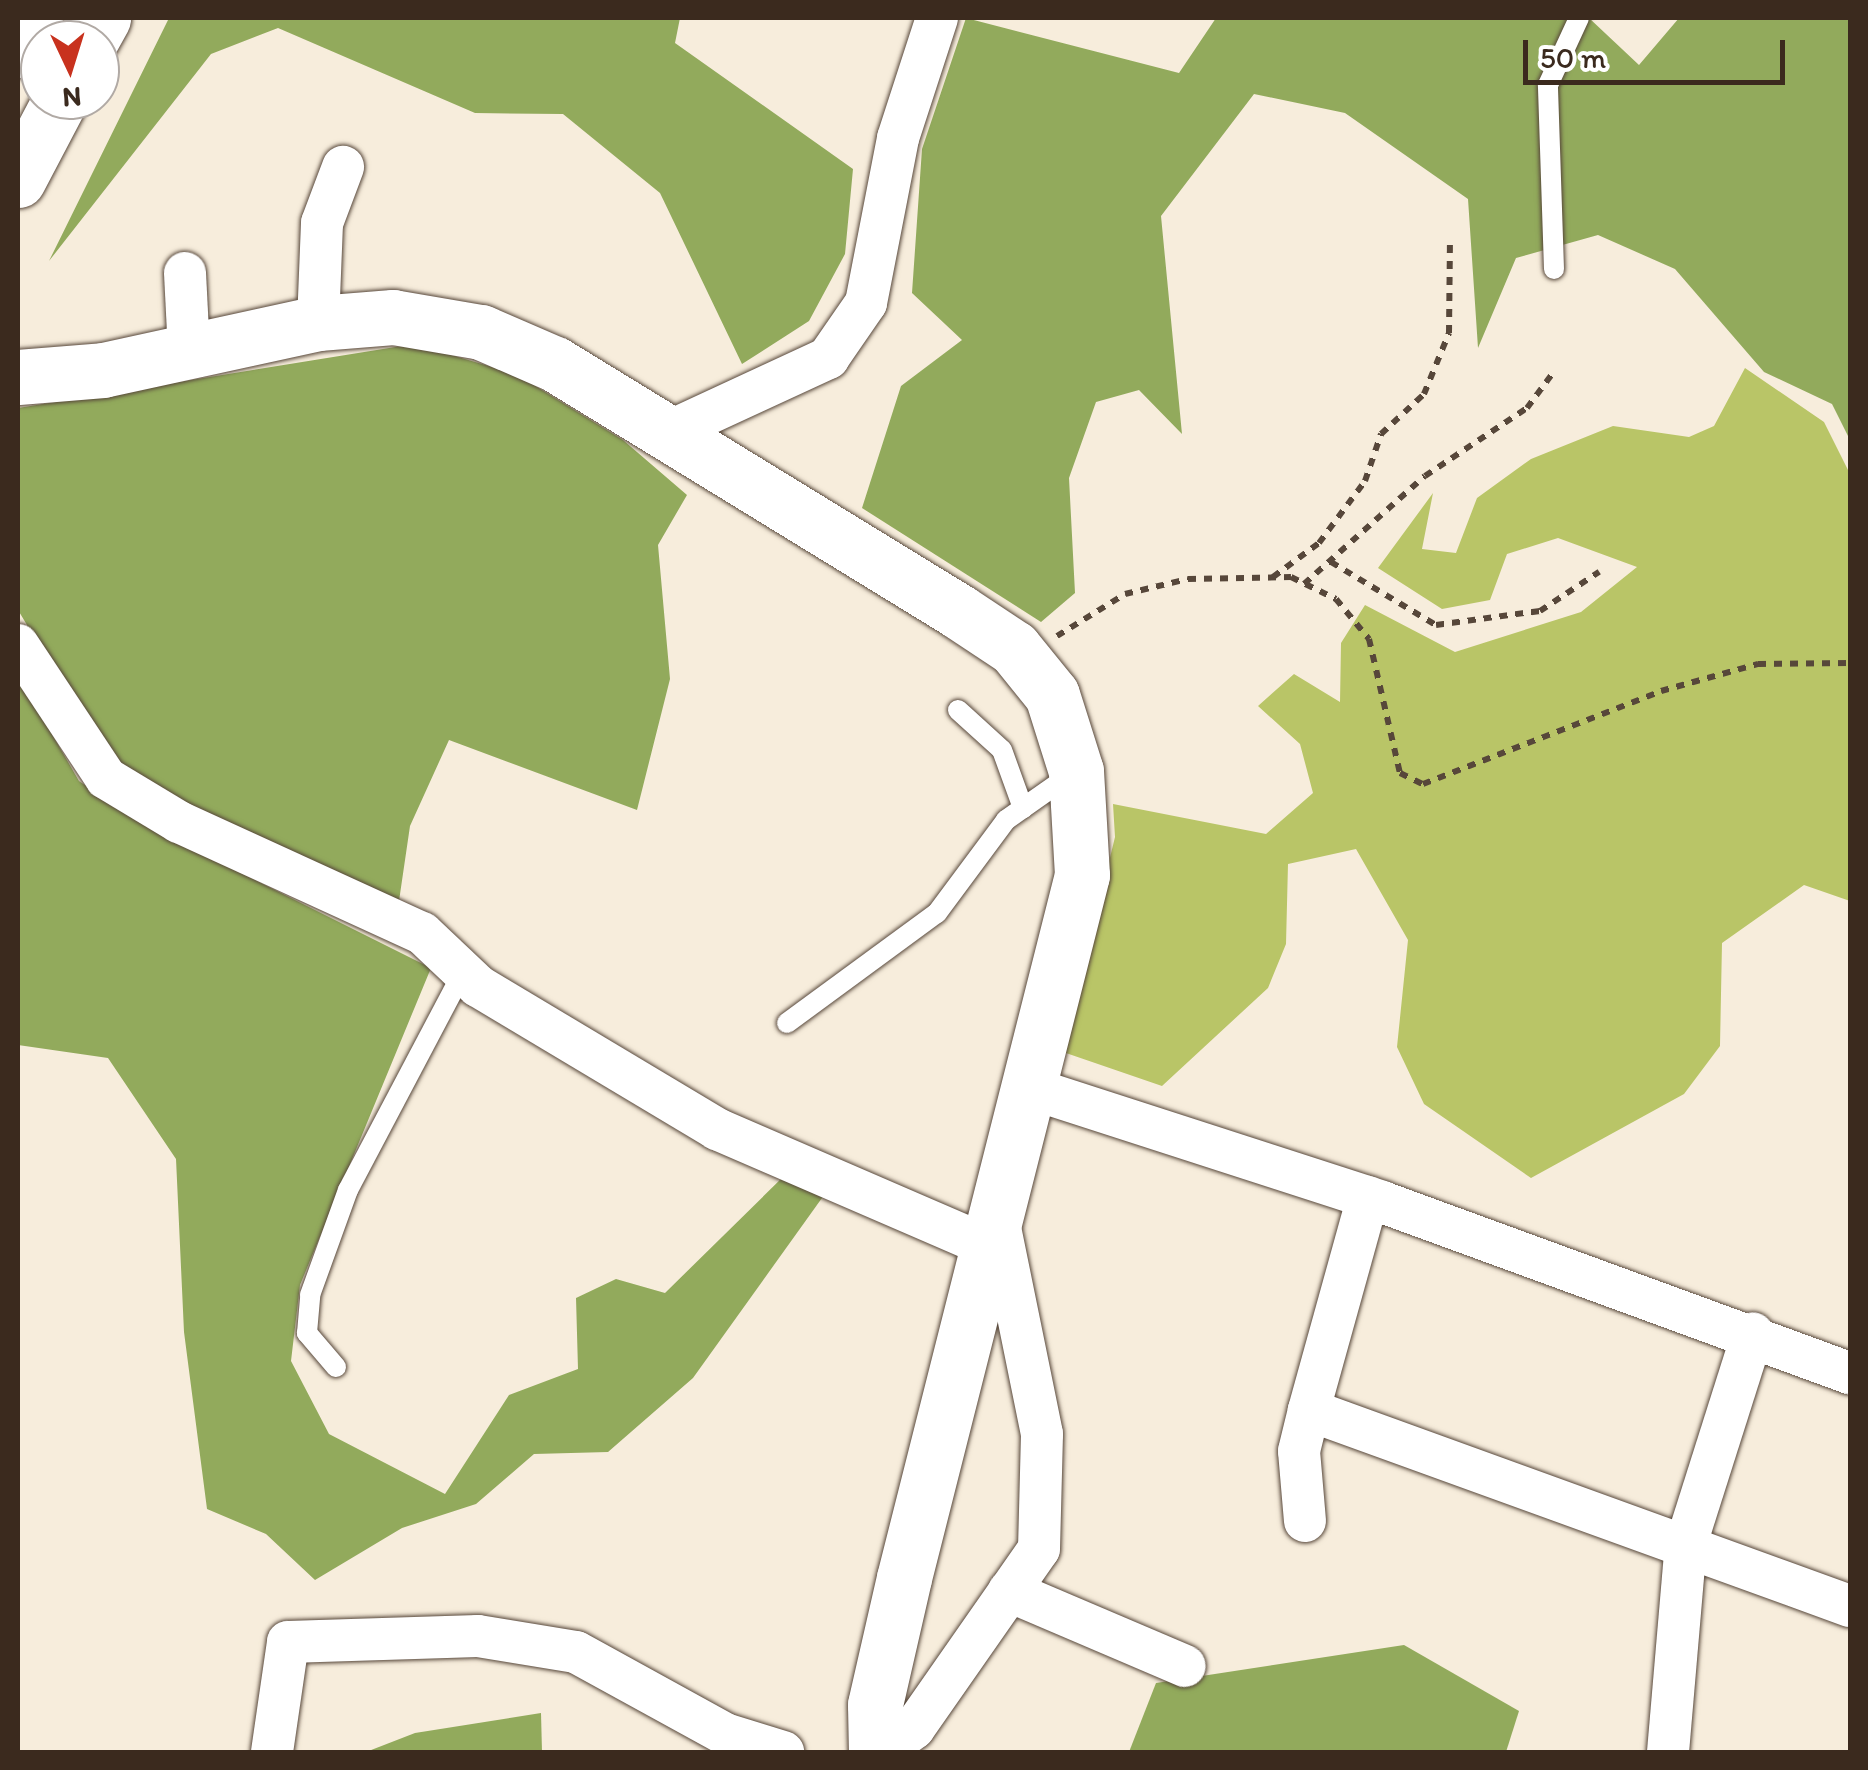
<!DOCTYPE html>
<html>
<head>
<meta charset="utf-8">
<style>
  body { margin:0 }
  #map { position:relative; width:1868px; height:1770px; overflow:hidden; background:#f7eddc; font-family:Itim,sans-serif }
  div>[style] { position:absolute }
  .green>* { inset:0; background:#b9c567 }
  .forest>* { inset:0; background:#92aa5c }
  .path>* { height:6px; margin-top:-3px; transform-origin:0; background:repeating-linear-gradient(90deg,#57473a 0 8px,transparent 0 16px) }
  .roads { filter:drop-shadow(0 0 2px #57473a) drop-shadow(0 0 2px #57473a) }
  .lane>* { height:20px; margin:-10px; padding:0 10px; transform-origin:10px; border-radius:10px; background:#fff }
  .street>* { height:42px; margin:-21px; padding:0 21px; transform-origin:21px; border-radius:21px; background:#fff }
  .secondary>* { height:55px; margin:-27.5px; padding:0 27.5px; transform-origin:27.5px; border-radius:27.5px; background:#fff }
  .highway>* { height:55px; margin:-27.5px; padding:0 27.5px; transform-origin:27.5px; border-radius:27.5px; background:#fff }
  span { translate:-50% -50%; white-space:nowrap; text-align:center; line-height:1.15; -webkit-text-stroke:9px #fff; paint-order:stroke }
  .frame { position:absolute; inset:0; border:20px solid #3b2a1e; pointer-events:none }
  .north { position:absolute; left:20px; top:20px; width:100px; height:100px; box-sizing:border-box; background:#fff; border:2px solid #b1aaa5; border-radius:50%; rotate:176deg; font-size:28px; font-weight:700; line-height:40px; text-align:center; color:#3b2a1e }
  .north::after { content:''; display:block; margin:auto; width:35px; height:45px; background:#c8321e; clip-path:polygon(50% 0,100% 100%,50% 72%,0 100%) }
  .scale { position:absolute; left:1523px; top:40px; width:262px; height:45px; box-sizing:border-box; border:5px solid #3b2a1e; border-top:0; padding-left:12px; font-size:30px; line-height:35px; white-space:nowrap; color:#3b2a1e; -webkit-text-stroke:8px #fff; paint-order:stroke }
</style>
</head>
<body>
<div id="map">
  <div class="green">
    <div style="clip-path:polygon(1745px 368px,1824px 422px,1850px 474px,1850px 901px,1804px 885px,1722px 943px,1720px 1046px,1684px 1094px,1531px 1178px,1424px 1104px,1397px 1047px,1408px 940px,1356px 849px,1288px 864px,1286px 944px,1268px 988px,1162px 1086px,1063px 1052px,1115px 837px,1113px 804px,1266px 834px,1313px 793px,1300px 744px,1258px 706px,1294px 674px,1340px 702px,1341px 643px,1365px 605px,1455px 652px,1581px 612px,1637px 567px,1558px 538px,1507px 554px,1490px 600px,1442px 609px,1378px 568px,1433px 493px,1422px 549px,1456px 553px,1477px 498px,1531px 459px,1613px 426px,1689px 437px,1714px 426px)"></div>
  </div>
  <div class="forest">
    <div style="clip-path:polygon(169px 18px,680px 18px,675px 43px,853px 169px,845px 254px,809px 321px,742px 364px,660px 193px,563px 114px,475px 113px,278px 28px,211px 54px,49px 261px)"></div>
    <div style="clip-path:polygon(966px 18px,1179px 73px,1216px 18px,1589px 18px,1639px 65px,1679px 18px,1850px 18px,1850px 440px,1832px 404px,1764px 372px,1675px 269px,1598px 235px,1516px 258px,1478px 348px,1468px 199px,1345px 113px,1254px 94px,1161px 216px,1182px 434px,1139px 390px,1096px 402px,1069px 478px,1075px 593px,1041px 622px,862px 508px,901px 386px,962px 340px,912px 293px,922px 149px)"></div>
    <div style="clip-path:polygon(414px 344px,516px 374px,623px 440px,687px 495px,658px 545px,670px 679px,637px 810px,449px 740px,410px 826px,399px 901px,171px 801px,108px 760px,18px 610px,18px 408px)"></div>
    <div style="clip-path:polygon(18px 675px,79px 781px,135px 820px,431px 968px,300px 1285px,291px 1361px,329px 1434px,445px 1494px,509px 1395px,578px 1369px,576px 1298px,616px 1279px,665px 1293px,786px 1174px,827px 1191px,693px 1378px,608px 1452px,534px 1454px,476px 1504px,402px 1528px,315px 1580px,266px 1534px,207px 1509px,184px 1332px,176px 1159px,108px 1058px,18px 1045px)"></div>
    <div style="clip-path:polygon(1404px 1645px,1519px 1711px,1506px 1752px,1129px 1752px,1156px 1683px)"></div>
    <div style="clip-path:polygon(541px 1713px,542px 1752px,366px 1752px,415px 1733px)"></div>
  </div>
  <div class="path">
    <div style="left:1331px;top:562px;width:122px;rotate:31deg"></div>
    <div style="left:1436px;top:625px;width:105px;rotate:-7.7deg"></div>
    <div style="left:1540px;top:611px;width:71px;rotate:-33.5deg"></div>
    <div style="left:1273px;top:577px;width:57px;rotate:-36.5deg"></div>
    <div style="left:1319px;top:543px;width:77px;rotate:-53.4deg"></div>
    <div style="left:1365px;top:481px;width:50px;rotate:-71.2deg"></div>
    <div style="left:1381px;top:434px;width:59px;rotate:-42.9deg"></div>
    <div style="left:1424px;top:394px;width:66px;rotate:-67.7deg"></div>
    <div style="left:1449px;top:333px;width:91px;rotate:-89.4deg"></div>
    <div style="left:1304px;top:584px;width:162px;rotate:-41.8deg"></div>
    <div style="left:1425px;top:476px;width:123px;rotate:-33.7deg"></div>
    <div style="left:1527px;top:408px;width:47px;rotate:-53.6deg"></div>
    <div style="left:1057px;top:636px;width:80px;rotate:-31.7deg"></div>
    <div style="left:1125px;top:594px;width:65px;rotate:-13.4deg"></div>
    <div style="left:1188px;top:579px;width:103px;rotate:-1.1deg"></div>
    <div style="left:1291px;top:577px;width:50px;rotate:26.1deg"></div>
    <div style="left:1336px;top:599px;width:52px;rotate:50.5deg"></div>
    <div style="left:1369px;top:639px;width:138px;rotate:77deg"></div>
    <div style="left:1400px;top:773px;width:25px;rotate:26deg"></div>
    <div style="left:1423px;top:784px;width:256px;rotate:-21.3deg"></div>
    <div style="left:1661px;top:691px;width:101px;rotate:-15.6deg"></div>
    <div style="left:1758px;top:664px;width:92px;rotate:-0.6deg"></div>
  </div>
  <div class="roads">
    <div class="lane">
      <div style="left:1554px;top:269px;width:184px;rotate:-91.9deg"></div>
      <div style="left:1548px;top:85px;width:74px;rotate:-65.2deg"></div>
      <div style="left:958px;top:710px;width:59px;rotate:42.3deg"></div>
      <div style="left:1002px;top:750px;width:62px;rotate:70.1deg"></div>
      <div style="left:787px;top:1023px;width:186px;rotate:-36.3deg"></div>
      <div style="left:937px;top:913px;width:116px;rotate:-53.4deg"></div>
      <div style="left:1006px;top:820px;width:78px;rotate:-35.1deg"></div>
      <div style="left:336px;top:1367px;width:45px;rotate:-130.5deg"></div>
      <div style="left:307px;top:1333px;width:38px;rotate:-85deg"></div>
      <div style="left:310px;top:1295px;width:112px;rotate:-70.1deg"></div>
      <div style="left:348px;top:1190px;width:246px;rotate:-62.2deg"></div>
    </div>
    <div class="street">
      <div style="left:185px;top:273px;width:78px;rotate:87.1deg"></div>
      <div style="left:318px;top:323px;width:100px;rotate:-87.7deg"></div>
      <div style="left:322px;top:223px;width:60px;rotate:-69.4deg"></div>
      <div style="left:666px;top:433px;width:179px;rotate:-24.8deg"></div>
      <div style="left:828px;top:358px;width:67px;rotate:-55.4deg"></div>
      <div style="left:866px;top:303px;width:168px;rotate:-79deg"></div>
      <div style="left:898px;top:138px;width:126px;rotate:-72deg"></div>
      <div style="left:18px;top:645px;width:159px;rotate:56.5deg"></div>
      <div style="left:106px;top:778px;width:85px;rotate:31.1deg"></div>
      <div style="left:179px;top:822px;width:267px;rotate:24.6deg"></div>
      <div style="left:422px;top:933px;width:77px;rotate:43.4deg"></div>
      <div style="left:478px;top:986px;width:279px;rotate:30.9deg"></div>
      <div style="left:717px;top:1129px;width:297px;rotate:23.4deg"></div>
      <div style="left:1030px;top:1088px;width:370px;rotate:17.9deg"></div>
      <div style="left:1382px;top:1202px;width:498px;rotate:20.1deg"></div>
      <div style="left:1368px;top:1197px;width:221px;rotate:105.5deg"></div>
      <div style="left:1309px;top:1410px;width:575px;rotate:19.92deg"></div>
      <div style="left:1305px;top:1521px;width:70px;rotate:-94.9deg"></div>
      <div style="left:1299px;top:1451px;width:42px;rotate:-76.3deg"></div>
      <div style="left:1009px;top:1591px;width:191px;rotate:23.1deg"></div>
      <div style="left:272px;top:1752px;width:111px;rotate:-81.7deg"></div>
      <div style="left:288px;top:1642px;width:190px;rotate:-1.8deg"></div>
      <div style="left:478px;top:1636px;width:99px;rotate:9.3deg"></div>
      <div style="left:576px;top:1652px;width:170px;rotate:28.8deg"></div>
      <div style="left:725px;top:1734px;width:61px;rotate:17.2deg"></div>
      <div style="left:881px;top:1752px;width:41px;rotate:-36deg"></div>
      <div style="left:914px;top:1728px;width:218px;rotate:-55.1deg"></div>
      <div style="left:1039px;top:1549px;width:115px;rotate:-88.5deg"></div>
      <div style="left:1042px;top:1434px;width:221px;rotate:-101.5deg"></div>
      <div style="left:1668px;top:1752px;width:209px;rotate:-85.1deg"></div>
      <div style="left:1686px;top:1544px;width:221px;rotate:-72.4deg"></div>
    </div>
    <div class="secondary">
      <div style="left:18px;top:377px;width:85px;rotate:-4.7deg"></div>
      <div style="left:103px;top:370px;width:220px;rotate:-12.3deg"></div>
      <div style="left:318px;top:323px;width:75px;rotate:-4.6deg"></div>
      <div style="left:393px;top:317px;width:89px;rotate:9.7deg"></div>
      <div style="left:481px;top:332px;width:81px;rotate:23.4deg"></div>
      <div style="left:555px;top:364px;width:473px;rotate:31.5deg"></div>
      <div style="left:958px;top:611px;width:67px;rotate:33.5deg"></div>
      <div style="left:1014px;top:648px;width:60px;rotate:51deg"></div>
      <div style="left:1052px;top:695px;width:80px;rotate:72.5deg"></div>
      <div style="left:1076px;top:771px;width:104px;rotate:86.7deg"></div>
      <div style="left:1082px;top:875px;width:725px;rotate:104.21deg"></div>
      <div style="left:904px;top:1578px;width:130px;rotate:102.9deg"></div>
      <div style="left:875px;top:1705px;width:47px;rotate:88.8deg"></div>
    </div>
    <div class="highway">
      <div style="left:91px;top:40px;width:25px;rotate:-61deg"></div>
      <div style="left:18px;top:50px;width:36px;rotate:-62deg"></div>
      <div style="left:18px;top:180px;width:90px;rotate:-62.3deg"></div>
    </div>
  </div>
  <div class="frame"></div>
  <div class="north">N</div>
  <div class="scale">50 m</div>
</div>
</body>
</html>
